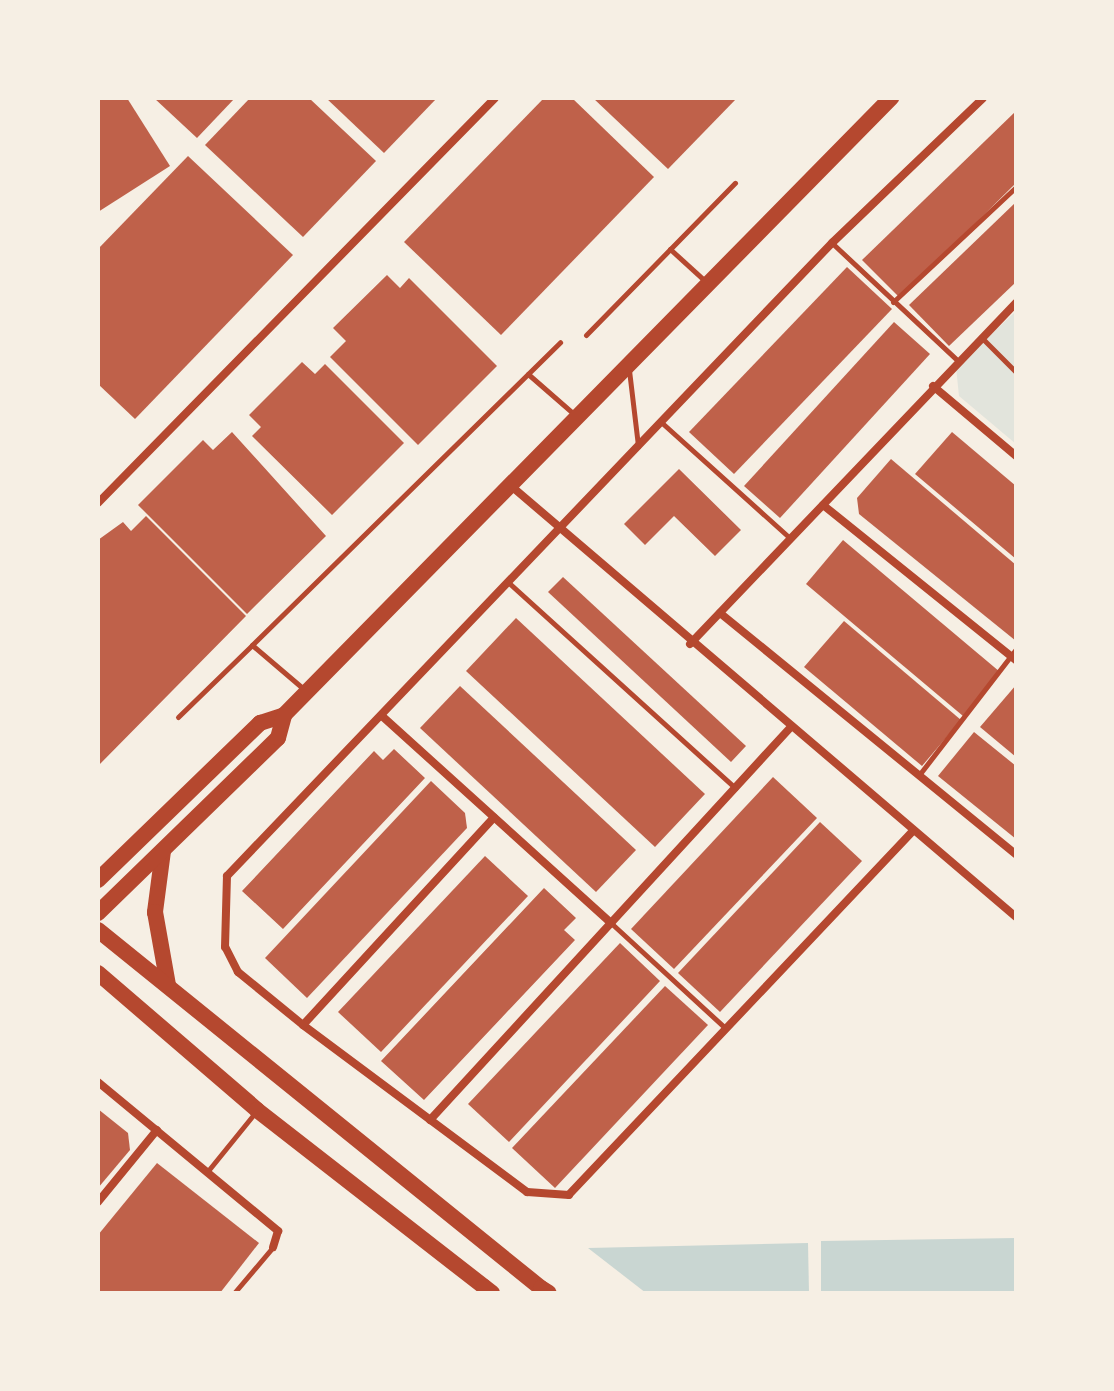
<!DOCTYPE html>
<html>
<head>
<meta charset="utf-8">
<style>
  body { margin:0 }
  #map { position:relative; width:1114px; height:1391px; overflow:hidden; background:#f6efe4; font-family:Mulish,sans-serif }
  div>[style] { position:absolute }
  .green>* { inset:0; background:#e2e4dc }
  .water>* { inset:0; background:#c9d6d2 }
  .building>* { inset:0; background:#bf614a }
  .service>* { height:5px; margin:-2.5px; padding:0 2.5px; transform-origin:2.5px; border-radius:2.5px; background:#b5482f }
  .minor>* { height:8px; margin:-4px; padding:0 4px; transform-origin:4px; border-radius:4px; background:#b5482f }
  .secondary>* { height:16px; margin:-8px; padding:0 8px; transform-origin:8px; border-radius:8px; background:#b5482f }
  .primary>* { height:16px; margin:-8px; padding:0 8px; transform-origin:8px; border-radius:8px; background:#b5482f }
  span { translate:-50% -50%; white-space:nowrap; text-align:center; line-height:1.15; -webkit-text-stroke:6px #f6efe4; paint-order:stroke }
  .frame { position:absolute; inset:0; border:100px solid #f6efe4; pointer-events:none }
</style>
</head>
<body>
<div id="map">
  <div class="green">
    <div style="clip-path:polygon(1016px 311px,1016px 444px,959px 396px,956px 367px)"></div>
  </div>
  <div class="water">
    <div style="clip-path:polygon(1016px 1238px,1016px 1293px,821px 1293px,821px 1241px)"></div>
    <div style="clip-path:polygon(808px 1243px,809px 1293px,646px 1293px,588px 1248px)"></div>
  </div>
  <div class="building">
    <div style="clip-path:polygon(98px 98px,127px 98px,170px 166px,98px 212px)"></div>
    <div style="clip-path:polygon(154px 98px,235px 98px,197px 138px)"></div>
    <div style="clip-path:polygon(250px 98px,309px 98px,376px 161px,303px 237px,205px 145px)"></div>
    <div style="clip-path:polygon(326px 98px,437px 98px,384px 153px)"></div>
    <div style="clip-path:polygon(544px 98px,572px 98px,654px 177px,501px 335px,404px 242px)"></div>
    <div style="clip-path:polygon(593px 98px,737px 98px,668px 169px)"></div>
    <div style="clip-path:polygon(1016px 111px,1016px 183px,900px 298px,862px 260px)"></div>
    <div style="clip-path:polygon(188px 156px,293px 255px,135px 419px,98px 384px,98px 249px)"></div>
    <div style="clip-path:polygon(1016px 202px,1016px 282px,949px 346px,909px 305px)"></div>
    <div style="clip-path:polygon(847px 267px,892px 309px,734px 474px,689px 432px)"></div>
    <div style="clip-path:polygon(387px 275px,400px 288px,409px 278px,497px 366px,418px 445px,330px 357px,346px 341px,333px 328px)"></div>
    <div style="clip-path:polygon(894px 322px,930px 354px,780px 518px,744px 486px)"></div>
    <div style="clip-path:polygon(302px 362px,315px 374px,325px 364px,404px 443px,332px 515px,252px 436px,261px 427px,249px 415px)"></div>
    <div style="clip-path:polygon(232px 432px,326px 536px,247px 614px,138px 505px,203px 440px,213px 450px)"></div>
    <div style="clip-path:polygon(952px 432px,1016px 486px,1016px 559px,915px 474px)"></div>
    <div style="clip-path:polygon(891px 459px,1016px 565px,1016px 641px,859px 514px,857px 498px)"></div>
    <div style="clip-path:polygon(679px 469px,741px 530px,715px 556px,674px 516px,645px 545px,624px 524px)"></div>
    <div style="clip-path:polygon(146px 516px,246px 616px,98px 766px,98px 540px,123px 522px,131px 531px)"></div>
    <div style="clip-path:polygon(843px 540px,1000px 672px,963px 716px,806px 584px)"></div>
    <div style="clip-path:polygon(563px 577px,746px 746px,731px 762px,548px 592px)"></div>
    <div style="clip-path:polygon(516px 618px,705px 794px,655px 847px,466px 671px)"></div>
    <div style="clip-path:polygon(844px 621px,961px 720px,922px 766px,804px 667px)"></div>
    <div style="clip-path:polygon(1016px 685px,1016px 757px,980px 727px)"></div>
    <div style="clip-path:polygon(460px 686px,636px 850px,596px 892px,420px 728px)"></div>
    <div style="clip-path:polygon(974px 732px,1016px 766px,1016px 839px,938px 776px)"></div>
    <div style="clip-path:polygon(394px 749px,425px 778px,283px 929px,242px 891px,374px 751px,383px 760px)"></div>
    <div style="clip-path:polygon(773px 777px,817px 818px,674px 969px,631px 929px)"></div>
    <div style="clip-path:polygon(431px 781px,465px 813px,467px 828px,307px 998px,265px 958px)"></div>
    <div style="clip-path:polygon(820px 822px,862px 861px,720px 1012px,678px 973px)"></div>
    <div style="clip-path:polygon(485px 856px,528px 896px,381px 1052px,338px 1012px)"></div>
    <div style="clip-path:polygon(544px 888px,576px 918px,564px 930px,575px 940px,424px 1100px,381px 1061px)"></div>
    <div style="clip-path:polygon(620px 943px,660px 981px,509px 1142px,468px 1104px)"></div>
    <div style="clip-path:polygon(665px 986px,708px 1025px,555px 1188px,512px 1148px)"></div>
    <div style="clip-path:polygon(98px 1109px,128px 1133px,130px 1150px,98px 1188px)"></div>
    <div style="clip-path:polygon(157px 1163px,259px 1243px,220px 1293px,98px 1293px,98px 1235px)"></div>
  </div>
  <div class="service">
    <div style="left:832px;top:243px;width:170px;rotate:43.1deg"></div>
    <div style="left:670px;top:249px;width:47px;rotate:42.4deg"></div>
    <div style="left:893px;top:302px;width:168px;rotate:-43.1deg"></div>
    <div style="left:586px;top:335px;width:213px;rotate:-45.6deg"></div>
    <div style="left:981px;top:337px;width:49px;rotate:45deg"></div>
    <div style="left:629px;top:370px;width:77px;rotate:83.2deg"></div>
    <div style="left:528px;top:374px;width:61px;rotate:41deg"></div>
    <div style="left:661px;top:422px;width:173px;rotate:42deg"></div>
    <div style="left:508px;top:582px;width:307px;rotate:42.2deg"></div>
    <div style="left:252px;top:645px;width:432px;rotate:-44.5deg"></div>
    <div style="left:178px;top:717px;width:103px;rotate:-44.2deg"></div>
    <div style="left:252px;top:645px;width:71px;rotate:40.4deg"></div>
    <div style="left:919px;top:775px;width:159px;rotate:-52.4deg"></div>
    <div style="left:611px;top:923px;width:155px;rotate:42.6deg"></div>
    <div style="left:207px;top:1172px;width:75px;rotate:-51deg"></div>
    <div style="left:234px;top:1293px;width:60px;rotate:-49.7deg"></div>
  </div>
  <div class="minor">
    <div style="left:933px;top:386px;width:109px;rotate:40.1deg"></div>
    <div style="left:510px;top:485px;width:665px;rotate:40.49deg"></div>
    <div style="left:98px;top:503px;width:567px;rotate:-45.57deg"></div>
    <div style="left:823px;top:505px;width:248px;rotate:38.8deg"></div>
    <div style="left:720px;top:613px;width:382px;rotate:39.2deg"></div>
    <div style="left:690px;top:644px;width:472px;rotate:-46.3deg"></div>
    <div style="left:382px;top:716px;width:309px;rotate:42.1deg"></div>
    <div style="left:911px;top:833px;width:498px;rotate:133.4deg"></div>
    <div style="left:569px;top:1195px;width:42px;rotate:-175.9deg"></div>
    <div style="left:527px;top:1192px;width:279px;rotate:-143.3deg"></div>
    <div style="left:303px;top:1025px;width:84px;rotate:-140.8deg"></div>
    <div style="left:238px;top:972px;width:28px;rotate:-117deg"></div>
    <div style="left:225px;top:947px;width:71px;rotate:-88.4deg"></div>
    <div style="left:227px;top:876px;width:876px;rotate:-46.3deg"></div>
    <div style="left:832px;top:243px;width:209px;rotate:-43.8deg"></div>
    <div style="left:303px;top:1025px;width:282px;rotate:-47.4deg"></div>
    <div style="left:98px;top:1082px;width:234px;rotate:39.6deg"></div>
    <div style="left:278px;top:1231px;width:17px;rotate:107deg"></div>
    <div style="left:430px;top:1120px;width:531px;rotate:-47.44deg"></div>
    <div style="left:98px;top:1202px;width:93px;rotate:-50.7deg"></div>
  </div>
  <div class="secondary">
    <div style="left:163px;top:851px;width:62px;rotate:97.5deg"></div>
    <div style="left:155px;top:912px;width:74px;rotate:79.9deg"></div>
    <div style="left:98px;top:880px;width:226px;rotate:-44.1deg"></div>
    <div style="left:260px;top:723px;width:25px;rotate:-18deg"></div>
    <div style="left:284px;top:715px;width:866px;rotate:-45.47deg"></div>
    <div style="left:98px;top:913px;width:251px;rotate:-44.2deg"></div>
    <div style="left:278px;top:738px;width:24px;rotate:-75deg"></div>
    <div style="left:98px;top:930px;width:577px;rotate:38.95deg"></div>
    <div style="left:98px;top:973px;width:210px;rotate:40.7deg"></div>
    <div style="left:257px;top:1110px;width:298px;rotate:37.9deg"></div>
  </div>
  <div class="primary">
    <div style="left:484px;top:1287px;width:8px;rotate:50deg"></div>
    <div style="left:541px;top:1288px;width:9px;rotate:32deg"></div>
  </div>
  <div class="frame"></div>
</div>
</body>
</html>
